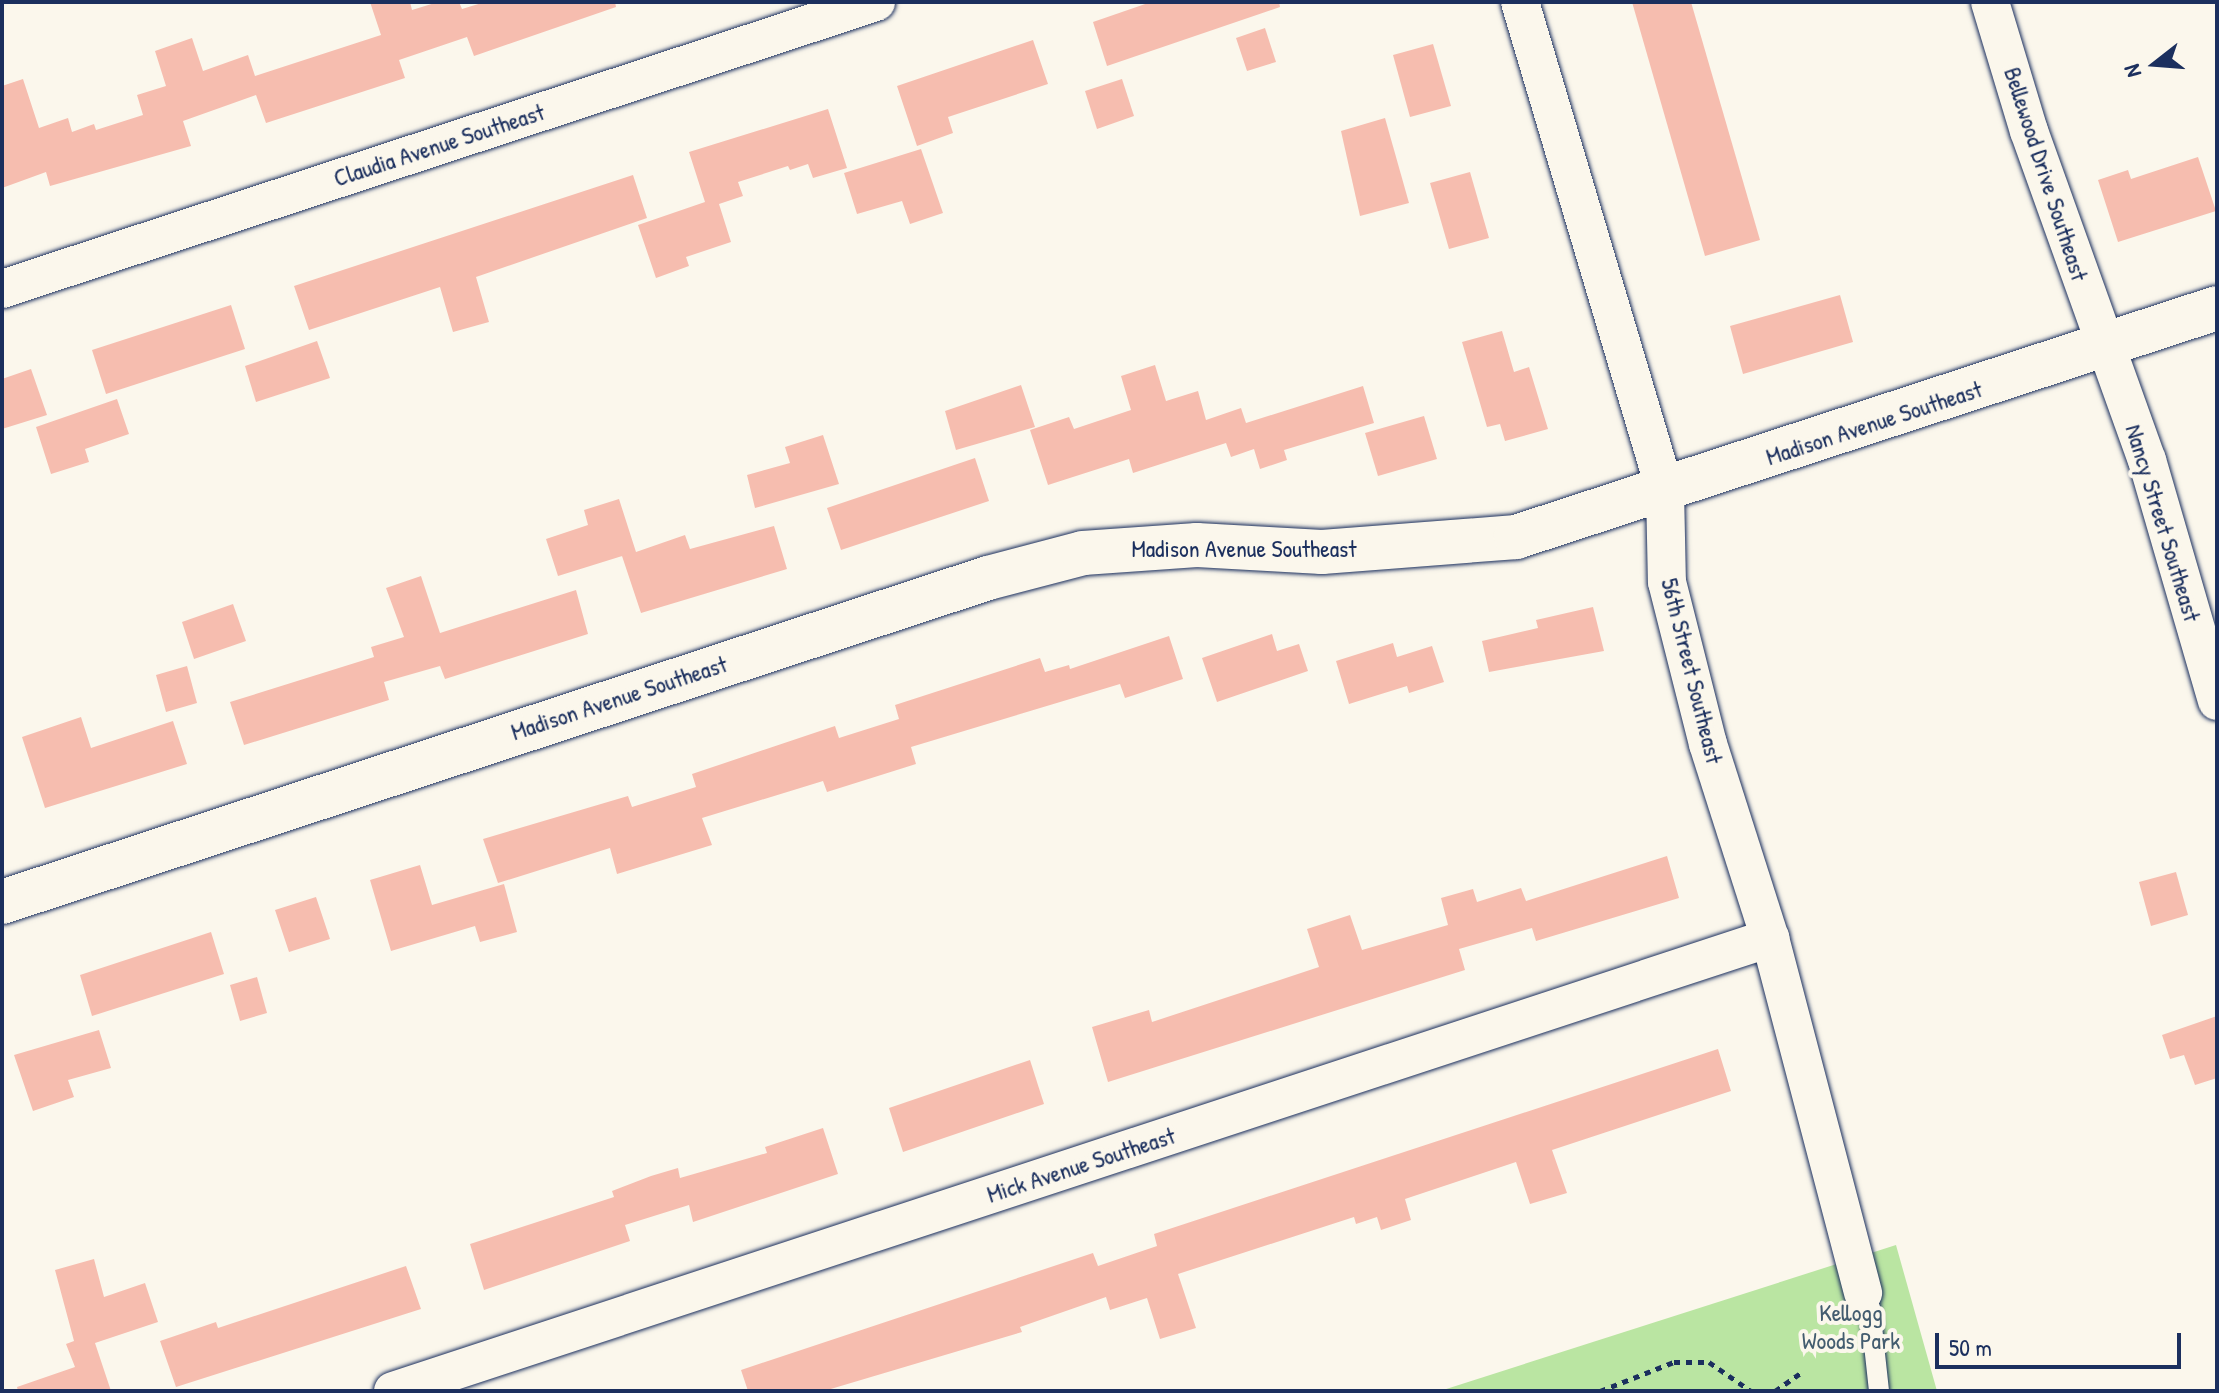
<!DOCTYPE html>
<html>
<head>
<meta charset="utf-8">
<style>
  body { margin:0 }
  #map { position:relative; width:2219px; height:1393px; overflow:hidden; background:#fbf7ec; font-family:"Patrick Hand",sans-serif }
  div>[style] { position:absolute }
  .green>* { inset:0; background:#bae5a2 }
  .building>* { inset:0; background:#f6bdaf }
  .path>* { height:5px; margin-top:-2.5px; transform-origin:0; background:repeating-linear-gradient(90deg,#1b2f5e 0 6px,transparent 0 12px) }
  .roads { filter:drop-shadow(0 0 2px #1b2f5e) drop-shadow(0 0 2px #1b2f5e) }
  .service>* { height:20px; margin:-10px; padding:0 10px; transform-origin:10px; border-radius:10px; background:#fbf7ec }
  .minor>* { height:38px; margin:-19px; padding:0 19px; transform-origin:19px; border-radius:19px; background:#fbf7ec }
  .tertiary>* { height:44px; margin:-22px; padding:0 22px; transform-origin:22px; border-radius:22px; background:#fbf7ec }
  span { translate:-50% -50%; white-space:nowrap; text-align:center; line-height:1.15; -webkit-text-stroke:8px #fbf7ec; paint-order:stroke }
  .street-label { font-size:24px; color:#1b2f5e }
  .park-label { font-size:24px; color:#435c6f }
  .frame { position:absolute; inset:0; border:4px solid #1b2f5e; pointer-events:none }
  .north { position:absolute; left:2115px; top:24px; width:80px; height:80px; -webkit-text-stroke:6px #fbf7ec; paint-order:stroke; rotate:253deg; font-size:22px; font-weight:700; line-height:32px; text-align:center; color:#1b2f5e }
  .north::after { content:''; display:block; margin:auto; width:28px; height:36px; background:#1b2f5e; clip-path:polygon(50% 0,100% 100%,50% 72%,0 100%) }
  .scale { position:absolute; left:1935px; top:1333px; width:246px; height:36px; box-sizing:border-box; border:4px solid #1b2f5e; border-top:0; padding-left:10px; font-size:24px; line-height:28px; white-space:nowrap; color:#1b2f5e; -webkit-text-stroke:6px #fbf7ec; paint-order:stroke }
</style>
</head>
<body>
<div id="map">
  <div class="green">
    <div style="clip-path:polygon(1896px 1245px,1937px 1391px,1440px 1391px)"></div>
  </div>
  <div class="building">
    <div style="clip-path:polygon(370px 2px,410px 2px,412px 10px,438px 2px,459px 2px,462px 9px,485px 2px,615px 2px,616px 7px,474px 56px,467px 37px,399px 60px,405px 78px,266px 123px,256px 95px,183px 121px,191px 146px,50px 186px,46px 172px,2px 188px,2px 86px,23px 79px,39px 128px,68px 118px,72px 132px,94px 124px,96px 130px,143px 115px,137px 95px,166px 86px,155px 51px,192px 38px,203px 71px,248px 55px,255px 76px,381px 35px)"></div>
    <div style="clip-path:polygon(1151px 2px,1279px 2px,1280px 7px,1107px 66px,1093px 22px)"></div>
    <div style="clip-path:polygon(1632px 2px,1691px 2px,1760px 240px,1705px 256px)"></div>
    <div style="clip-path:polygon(1265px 28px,1276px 62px,1247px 71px,1236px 38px)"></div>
    <div style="clip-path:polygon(1033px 40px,1048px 84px,948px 117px,953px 133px,917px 146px,897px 86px)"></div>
    <div style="clip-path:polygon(1433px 44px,1451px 106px,1410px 117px,1393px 55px)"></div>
    <div style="clip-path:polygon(1122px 79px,1134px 116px,1097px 129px,1085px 91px)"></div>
    <div style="clip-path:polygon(828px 109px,847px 168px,813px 178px,808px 164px,790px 170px,788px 166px,738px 182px,743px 196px,719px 204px,731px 242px,686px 257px,689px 266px,656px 278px,638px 225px,705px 202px,689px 152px)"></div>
    <div style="clip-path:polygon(1385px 118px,1409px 203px,1360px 216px,1341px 131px)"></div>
    <div style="clip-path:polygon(921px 149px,943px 213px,910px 224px,902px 201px,857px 214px,844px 173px)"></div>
    <div style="clip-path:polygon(2198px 157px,2216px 211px,2118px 242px,2098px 180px,2128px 170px,2131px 179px)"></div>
    <div style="clip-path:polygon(1470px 172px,1489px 238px,1449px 249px,1430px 183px)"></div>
    <div style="clip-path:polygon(633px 175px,647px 218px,476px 277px,489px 322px,453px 332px,440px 287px,309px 330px,294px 286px)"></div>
    <div style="clip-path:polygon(1840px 295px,1853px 342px,1743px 374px,1730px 326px)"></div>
    <div style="clip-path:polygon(231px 305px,245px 349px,106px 394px,92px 350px)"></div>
    <div style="clip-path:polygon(1502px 331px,1514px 372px,1529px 367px,1548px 429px,1505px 441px,1500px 424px,1487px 427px,1462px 342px)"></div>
    <div style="clip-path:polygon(317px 341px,330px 378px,256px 402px,245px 366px)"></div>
    <div style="clip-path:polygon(1155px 365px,1166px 401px,1198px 391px,1206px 420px,1241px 408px,1246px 423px,1363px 386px,1374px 423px,1284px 450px,1287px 460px,1260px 469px,1254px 449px,1231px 457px,1226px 443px,1133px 473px,1129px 459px,1048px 485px,1030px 430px,1069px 417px,1074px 429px,1131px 410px,1121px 376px)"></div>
    <div style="clip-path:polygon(31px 369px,47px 415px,2px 429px,2px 379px)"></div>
    <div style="clip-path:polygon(1021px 385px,1035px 427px,956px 450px,945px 411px)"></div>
    <div style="clip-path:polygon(117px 399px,129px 434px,85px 449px,89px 462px,51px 474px,36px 427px)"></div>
    <div style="clip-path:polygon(1424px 416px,1437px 459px,1378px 476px,1365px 433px)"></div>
    <div style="clip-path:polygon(823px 435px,839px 484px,755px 508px,747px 475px,790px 463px,785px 447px)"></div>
    <div style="clip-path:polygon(975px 458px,989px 501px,841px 550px,827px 508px)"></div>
    <div style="clip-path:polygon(619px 499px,636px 552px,685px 535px,690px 549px,774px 526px,787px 569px,641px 613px,622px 556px,635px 552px,558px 576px,546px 539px,588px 525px,584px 510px)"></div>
    <div style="clip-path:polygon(421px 576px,440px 633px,576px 590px,588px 634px,445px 679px,440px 666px,384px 682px,389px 700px,244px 745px,230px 702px,374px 657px,371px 647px,404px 637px,386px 588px)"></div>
    <div style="clip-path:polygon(233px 604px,246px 641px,194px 659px,182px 622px)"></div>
    <div style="clip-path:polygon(1593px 607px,1604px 651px,1489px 672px,1482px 641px,1538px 628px,1536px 620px)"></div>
    <div style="clip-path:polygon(1272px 634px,1277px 651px,1299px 644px,1308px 671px,1217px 702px,1202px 658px)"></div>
    <div style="clip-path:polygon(1169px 636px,1183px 679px,1125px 698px,1120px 684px,911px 747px,916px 764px,827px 792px,823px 781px,702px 818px,712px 845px,617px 874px,610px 848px,498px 883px,483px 839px,628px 796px,632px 807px,696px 787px,692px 774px,835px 726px,839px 738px,899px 719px,895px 705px,1040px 658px,1045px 672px,1069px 665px,1070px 669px)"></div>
    <div style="clip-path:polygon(1393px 643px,1397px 657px,1432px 646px,1444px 682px,1409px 693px,1407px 686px,1349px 704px,1336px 661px)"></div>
    <div style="clip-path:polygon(187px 666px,197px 703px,166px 712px,156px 675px)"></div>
    <div style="clip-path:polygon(81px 717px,91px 748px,173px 721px,187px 764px,45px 808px,22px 737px)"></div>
    <div style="clip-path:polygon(1667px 856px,1679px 898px,1536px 941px,1532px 928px,1459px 949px,1465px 970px,1108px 1082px,1092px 1027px,1149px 1010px,1152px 1022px,1319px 967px,1307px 929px,1350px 915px,1362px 950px,1448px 925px,1441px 898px,1473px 889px,1477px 902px,1521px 888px,1526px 901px)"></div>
    <div style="clip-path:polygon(420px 865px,432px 905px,504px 884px,517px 932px,480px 942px,475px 926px,391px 951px,370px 880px)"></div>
    <div style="clip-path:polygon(2176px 872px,2188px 915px,2151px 926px,2139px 882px)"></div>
    <div style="clip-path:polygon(316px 897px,330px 939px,289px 952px,275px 910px)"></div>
    <div style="clip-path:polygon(211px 932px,224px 974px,92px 1016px,80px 975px)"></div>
    <div style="clip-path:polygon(257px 977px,267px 1013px,240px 1021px,230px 985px)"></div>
    <div style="clip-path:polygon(2217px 1016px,2217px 1078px,2195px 1085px,2184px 1055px,2170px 1059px,2162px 1035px)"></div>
    <div style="clip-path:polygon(99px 1030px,111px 1068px,68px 1080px,74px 1097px,33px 1111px,14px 1055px)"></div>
    <div style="clip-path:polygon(1718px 1049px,1731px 1091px,1552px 1150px,1567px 1193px,1530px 1204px,1516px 1162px,1405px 1199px,1411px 1220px,1381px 1230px,1377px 1217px,1356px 1224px,1354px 1217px,1178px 1274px,1196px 1328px,1160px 1339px,1147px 1298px,1110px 1310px,1106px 1297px,1020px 1327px,1022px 1332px,824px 1391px,748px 1391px,741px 1370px,1093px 1253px,1098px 1266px,1157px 1246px,1154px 1234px)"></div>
    <div style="clip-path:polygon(1030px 1060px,1044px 1104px,903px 1152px,889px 1108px)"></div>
    <div style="clip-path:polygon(823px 1128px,838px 1174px,693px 1222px,689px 1205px,625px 1225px,630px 1241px,484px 1290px,470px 1244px,614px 1197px,612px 1191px,651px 1176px,678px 1168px,680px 1178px,767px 1153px,765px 1147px)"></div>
    <div style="clip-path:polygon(94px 1259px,104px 1297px,145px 1283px,158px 1322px,95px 1343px,111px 1391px,18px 1391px,17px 1387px,75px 1367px,66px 1344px,74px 1341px,55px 1270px)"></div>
    <div style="clip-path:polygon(406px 1266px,421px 1309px,176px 1387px,160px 1341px,216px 1322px,218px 1328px)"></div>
  </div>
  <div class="path">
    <div style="left:1600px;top:1391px;width:79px;rotate:-21.4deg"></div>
    <div style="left:1674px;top:1362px;width:35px"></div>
    <div style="left:1709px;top:1362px;width:51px;rotate:34.6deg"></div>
    <div style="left:1775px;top:1391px;width:33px;rotate:-35deg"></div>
  </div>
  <div class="roads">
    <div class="service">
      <div style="left:1863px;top:1293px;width:17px;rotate:65deg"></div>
      <div style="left:1870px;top:1308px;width:83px;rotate:83.8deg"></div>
    </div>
    <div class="minor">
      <div style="left:1520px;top:2px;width:509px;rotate:73.45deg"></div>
      <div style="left:1665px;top:490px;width:92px;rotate:88.8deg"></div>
      <div style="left:1667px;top:582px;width:167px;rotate:75.8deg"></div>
      <div style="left:1708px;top:744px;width:204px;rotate:72.3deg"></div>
      <div style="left:1770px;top:938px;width:367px;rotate:75.3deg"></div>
      <div style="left:1990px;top:2px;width:135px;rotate:73.2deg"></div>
      <div style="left:2029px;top:131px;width:350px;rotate:70.3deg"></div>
      <div style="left:2147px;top:460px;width:251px;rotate:73.8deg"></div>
      <div style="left:2px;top:289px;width:920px;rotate:-18.18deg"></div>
      <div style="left:393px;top:1391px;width:1450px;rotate:-18.21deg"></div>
    </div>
    <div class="tertiary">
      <div style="left:2px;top:902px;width:1038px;rotate:-18.19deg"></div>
      <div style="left:988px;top:578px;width:98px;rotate:-14.7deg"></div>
      <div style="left:1083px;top:553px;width:114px;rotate:-4deg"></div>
      <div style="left:1197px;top:545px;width:125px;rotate:3.2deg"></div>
      <div style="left:1322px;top:552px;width:195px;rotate:-4.4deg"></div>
      <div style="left:1516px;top:537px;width:737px;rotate:-18.09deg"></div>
    </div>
  </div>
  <div class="street-label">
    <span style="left:439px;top:145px;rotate:-18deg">Claudia Avenue Southeast</span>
    <span style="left:2046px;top:174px;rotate:72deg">Bellewood Drive Southeast</span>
    <span style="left:1874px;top:423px;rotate:-18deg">Madison Avenue Southeast</span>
    <span style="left:2163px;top:523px;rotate:73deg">Nancy Street Southeast</span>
    <span style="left:1244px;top:549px">Madison Avenue Southeast</span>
    <span style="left:1692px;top:671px;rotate:76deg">56th Street Southeast</span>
    <span style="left:619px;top:698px;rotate:-18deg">Madison Avenue Southeast</span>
    <span style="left:1081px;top:1165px;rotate:-18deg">Mick Avenue Southeast</span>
  </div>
  <div class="park-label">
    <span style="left:1851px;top:1327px">Kellogg<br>Woods Park</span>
  </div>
  <div class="frame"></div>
  <div class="north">N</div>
  <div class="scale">50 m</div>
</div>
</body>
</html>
